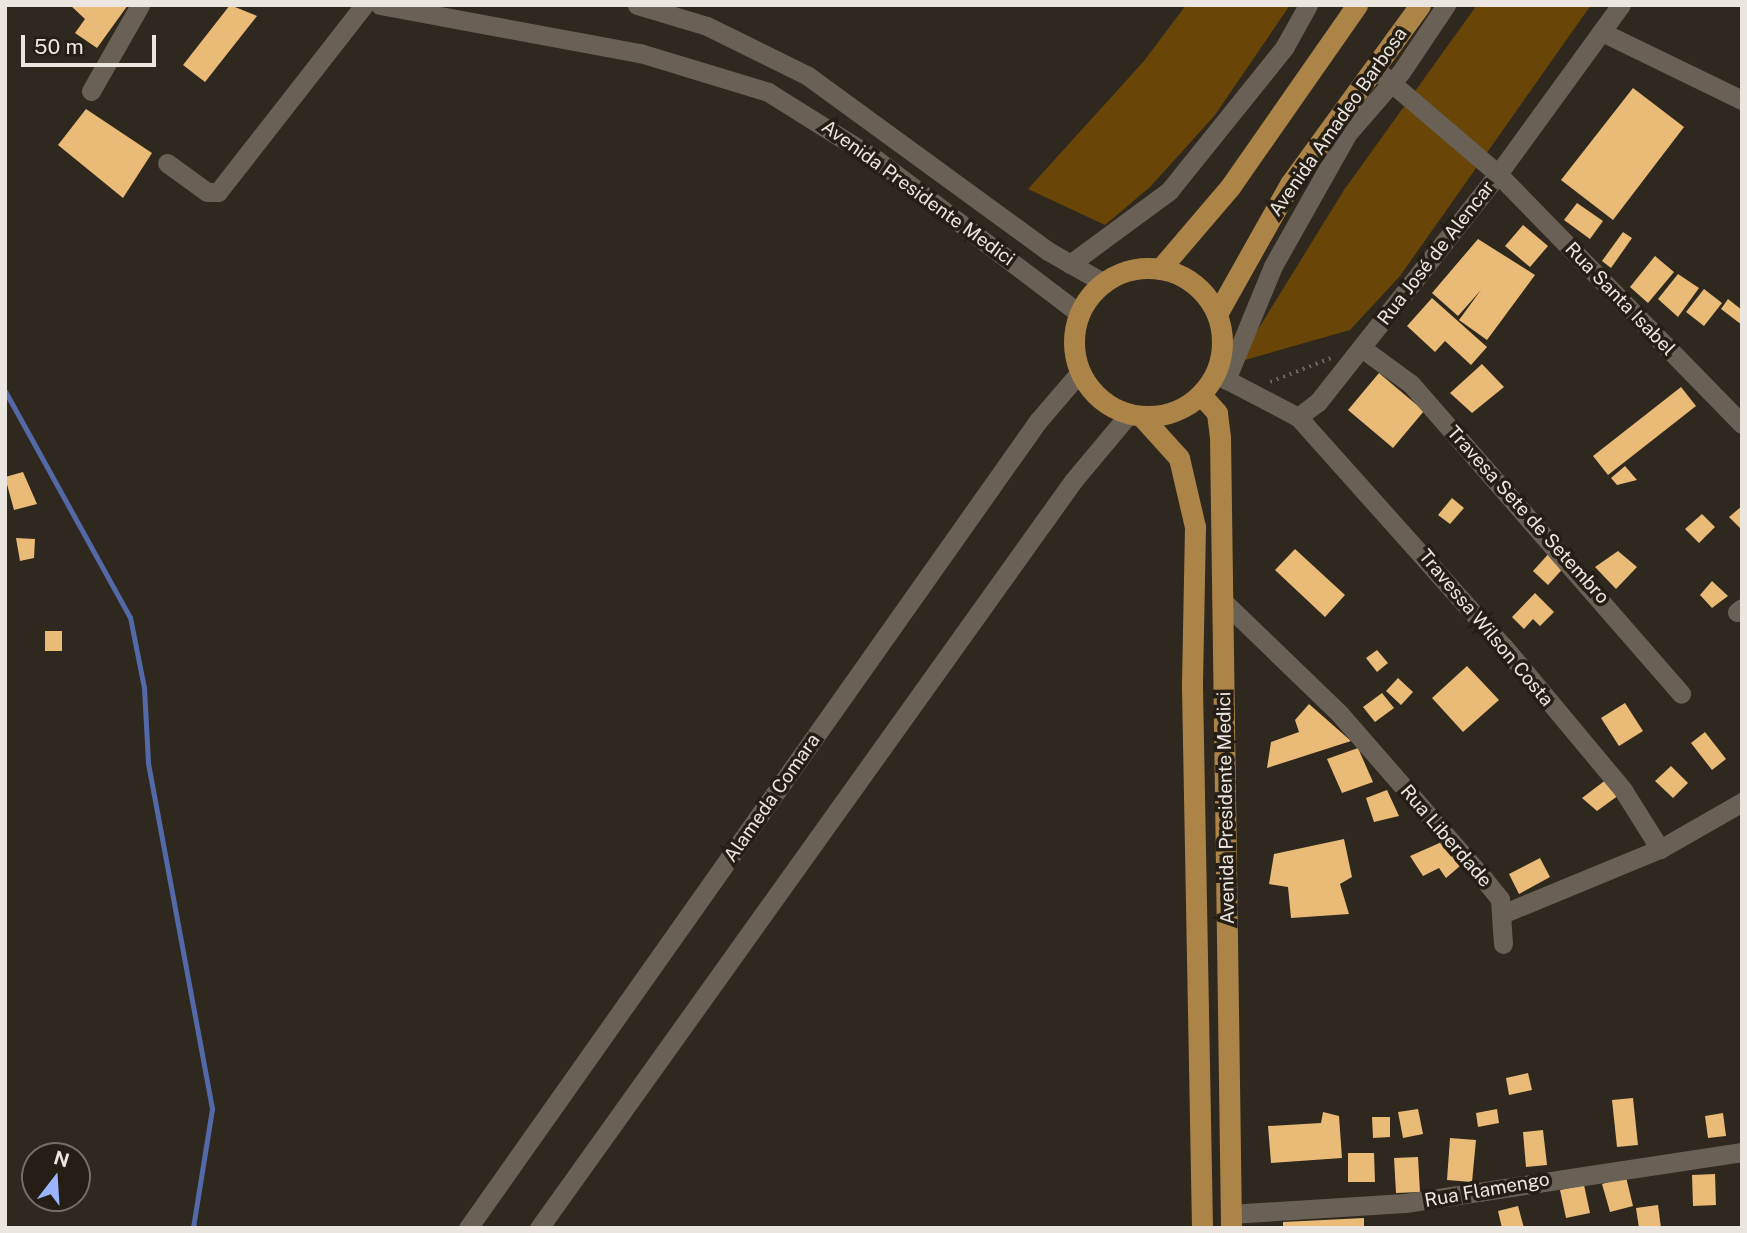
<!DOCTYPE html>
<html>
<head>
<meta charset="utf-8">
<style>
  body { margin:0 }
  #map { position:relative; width:1747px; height:1233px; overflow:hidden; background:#2f281e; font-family:"Public Sans",sans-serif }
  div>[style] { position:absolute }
  .green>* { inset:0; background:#694607 }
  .stream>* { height:5px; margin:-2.5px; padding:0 2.5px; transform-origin:2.5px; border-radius:2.5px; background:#546aa8 }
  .building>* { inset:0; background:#eaba77 }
  .path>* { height:3.5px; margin-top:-1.75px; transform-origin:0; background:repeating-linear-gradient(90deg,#6b645c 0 2px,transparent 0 7px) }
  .minor>* { height:19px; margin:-9.5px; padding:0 9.5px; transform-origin:9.5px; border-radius:9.5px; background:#696156 }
  .major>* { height:21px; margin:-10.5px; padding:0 10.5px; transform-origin:10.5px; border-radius:10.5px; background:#ad8447 }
  .major>.ring { margin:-10.5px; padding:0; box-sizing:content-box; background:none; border:21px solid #ad8447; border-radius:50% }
  span { translate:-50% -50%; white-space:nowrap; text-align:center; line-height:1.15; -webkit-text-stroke:7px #251e15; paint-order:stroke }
  .street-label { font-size:19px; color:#ebe6e0 }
  .frame { position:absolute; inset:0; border:7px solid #ebe6e0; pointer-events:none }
  .north { position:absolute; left:21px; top:1142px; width:70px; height:70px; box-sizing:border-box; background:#251e15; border:2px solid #746e66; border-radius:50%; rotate:17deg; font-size:19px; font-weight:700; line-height:28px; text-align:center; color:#ebe6e0 }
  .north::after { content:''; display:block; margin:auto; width:24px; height:32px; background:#9ab5fd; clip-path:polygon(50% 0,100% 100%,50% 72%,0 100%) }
  .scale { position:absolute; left:21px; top:35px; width:135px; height:32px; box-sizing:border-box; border:4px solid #ebe6e0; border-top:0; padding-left:9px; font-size:21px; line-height:24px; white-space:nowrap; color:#ebe6e0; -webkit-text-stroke:5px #251e15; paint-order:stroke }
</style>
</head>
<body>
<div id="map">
  <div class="green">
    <div style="clip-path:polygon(1186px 5px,1290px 5px,1215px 115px,1150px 187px,1105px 225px,1028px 189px,1144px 61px)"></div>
    <div style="clip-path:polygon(1477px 5px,1591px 5px,1400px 276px,1350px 330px,1238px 362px,1344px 190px)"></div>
  </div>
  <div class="stream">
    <div style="left:5px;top:391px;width:258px;rotate:61.1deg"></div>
    <div style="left:130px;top:617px;width:72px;rotate:78.8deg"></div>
    <div style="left:144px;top:688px;width:75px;rotate:86.9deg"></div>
    <div style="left:148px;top:763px;width:352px;rotate:79.5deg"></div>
    <div style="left:212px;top:1109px;width:121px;rotate:99.1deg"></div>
  </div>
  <div class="building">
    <div style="clip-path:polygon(70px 5px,128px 5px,97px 48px,75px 33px,85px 19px)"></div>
    <div style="clip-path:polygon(230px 5px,257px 16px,205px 82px,183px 65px)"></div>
    <div style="clip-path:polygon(1633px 88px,1684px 127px,1613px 220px,1561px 180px)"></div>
    <div style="clip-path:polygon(86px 109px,152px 153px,123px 198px,58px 145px)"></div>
    <div style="clip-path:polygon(1577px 203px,1603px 221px,1590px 239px,1564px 220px)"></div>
    <div style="clip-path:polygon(1523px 225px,1548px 246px,1530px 267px,1505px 246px)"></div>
    <div style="clip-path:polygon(1623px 232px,1632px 238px,1611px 268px,1602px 261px)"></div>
    <div style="clip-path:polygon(1478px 239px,1535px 275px,1487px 340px,1459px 320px,1481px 290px,1458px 316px,1432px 293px)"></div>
    <div style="clip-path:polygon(1655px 256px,1674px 272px,1648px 303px,1630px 287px)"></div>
    <div style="clip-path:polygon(1678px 274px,1699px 288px,1678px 317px,1658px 299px)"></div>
    <div style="clip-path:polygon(1704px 289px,1722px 303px,1704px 326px,1686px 312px)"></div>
    <div style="clip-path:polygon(1432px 298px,1487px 347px,1471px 365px,1445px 341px,1435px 352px,1407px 326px)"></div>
    <div style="clip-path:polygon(1728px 299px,1742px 310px,1742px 325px,1721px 309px)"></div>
    <div style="clip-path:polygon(1482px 364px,1504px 387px,1472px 413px,1450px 393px)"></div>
    <div style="clip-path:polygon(1379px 373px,1424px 411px,1393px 448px,1348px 410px)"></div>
    <div style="clip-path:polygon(1681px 387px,1696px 406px,1608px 475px,1593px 456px)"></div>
    <div style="clip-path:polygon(1625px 466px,1637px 480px,1617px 485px,1611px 478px)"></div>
    <div style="clip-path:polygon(23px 472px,37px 504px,14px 510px,5px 477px)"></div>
    <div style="clip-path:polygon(1452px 498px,1464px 508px,1450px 524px,1438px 515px)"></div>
    <div style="clip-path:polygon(1742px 506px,1742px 530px,1729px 517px)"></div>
    <div style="clip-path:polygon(1702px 514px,1715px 527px,1699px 543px,1685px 529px)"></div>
    <div style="clip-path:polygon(16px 538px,35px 539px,34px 558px,20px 561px)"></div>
    <div style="clip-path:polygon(1295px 549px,1345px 595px,1325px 617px,1275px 570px)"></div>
    <div style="clip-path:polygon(1552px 550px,1567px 564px,1548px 585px,1533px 571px)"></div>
    <div style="clip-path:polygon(1618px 551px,1637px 567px,1616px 589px,1595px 567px)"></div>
    <div style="clip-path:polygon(1712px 581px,1728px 596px,1712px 608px,1700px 595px)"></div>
    <div style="clip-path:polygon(1535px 593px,1554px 612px,1540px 626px,1533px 619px,1524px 629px,1512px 617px)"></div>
    <div style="clip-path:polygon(45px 631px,62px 631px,62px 651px,45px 651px)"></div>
    <div style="clip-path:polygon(1377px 650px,1388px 663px,1377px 672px,1366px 658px)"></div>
    <div style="clip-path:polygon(1467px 666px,1499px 700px,1463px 732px,1432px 698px)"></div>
    <div style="clip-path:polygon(1398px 678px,1413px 692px,1401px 705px,1386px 691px)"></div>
    <div style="clip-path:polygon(1382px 693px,1394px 708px,1375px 722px,1363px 707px)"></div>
    <div style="clip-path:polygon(1625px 703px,1643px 731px,1619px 746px,1601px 718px)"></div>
    <div style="clip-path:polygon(1309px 704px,1351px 741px,1267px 768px,1271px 742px,1299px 732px,1295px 720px)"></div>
    <div style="clip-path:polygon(1705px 732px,1726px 759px,1712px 770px,1691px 743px)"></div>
    <div style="clip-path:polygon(1358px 748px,1373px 782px,1342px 793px,1327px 759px)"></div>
    <div style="clip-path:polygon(1671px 766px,1688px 783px,1673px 798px,1655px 781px)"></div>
    <div style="clip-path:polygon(1607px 779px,1619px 795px,1597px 811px,1582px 798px)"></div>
    <div style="clip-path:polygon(1387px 790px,1399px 816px,1374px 822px,1366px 798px)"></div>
    <div style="clip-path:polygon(1344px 839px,1352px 877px,1340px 884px,1349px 914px,1291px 918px,1288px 887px,1269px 884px,1274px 854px)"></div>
    <div style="clip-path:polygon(1444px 841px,1460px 866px,1446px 878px,1439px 868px,1423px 876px,1410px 856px)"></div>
    <div style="clip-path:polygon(1540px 858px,1550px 877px,1519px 894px,1509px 874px)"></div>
    <div style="clip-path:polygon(1528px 1073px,1532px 1090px,1509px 1095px,1506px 1078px)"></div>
    <div style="clip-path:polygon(1633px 1098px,1638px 1145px,1617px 1147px,1612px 1100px)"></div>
    <div style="clip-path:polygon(1418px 1109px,1423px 1134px,1403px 1138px,1398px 1112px)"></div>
    <div style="clip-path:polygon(1497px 1109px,1499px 1123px,1478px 1127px,1476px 1113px)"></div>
    <div style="clip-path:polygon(1323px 1112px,1339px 1116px,1342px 1158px,1271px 1163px,1268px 1126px,1321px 1123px)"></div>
    <div style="clip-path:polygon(1723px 1113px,1726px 1136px,1708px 1138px,1705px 1116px)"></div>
    <div style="clip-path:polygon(1372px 1117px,1390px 1117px,1390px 1137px,1373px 1138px)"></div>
    <div style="clip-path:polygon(1543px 1130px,1547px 1165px,1526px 1167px,1523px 1132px)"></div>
    <div style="clip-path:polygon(1450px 1138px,1476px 1140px,1472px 1182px,1447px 1180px)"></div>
    <div style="clip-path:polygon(1348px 1153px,1374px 1153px,1375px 1182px,1348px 1182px)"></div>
    <div style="clip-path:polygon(1418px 1157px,1420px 1192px,1396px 1193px,1394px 1158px)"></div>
    <div style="clip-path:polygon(1715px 1174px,1716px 1205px,1693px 1206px,1692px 1175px)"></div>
    <div style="clip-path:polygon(1626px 1177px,1633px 1206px,1610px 1212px,1602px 1184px)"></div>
    <div style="clip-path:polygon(1584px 1185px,1590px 1213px,1566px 1218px,1560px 1190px)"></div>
    <div style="clip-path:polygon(1658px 1205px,1661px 1228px,1639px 1228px,1636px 1208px)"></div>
    <div style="clip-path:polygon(1518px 1206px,1524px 1228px,1502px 1228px,1498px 1211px)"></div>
    <div style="clip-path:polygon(1364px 1218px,1364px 1228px,1283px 1228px,1283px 1222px)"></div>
  </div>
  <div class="path">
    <div style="left:1270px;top:382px;width:66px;rotate:-21.5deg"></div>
  </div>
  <div class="minor">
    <div style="left:380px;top:5px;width:264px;rotate:10.5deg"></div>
    <div style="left:640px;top:53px;width:134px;rotate:16.9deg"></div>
    <div style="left:768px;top:92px;width:128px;rotate:32deg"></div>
    <div style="left:877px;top:160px;width:255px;rotate:37.2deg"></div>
    <div style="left:637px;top:5px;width:73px;rotate:16.7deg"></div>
    <div style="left:707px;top:26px;width:113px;rotate:26.3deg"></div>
    <div style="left:808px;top:76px;width:297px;rotate:36.1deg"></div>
    <div style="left:1048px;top:251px;width:64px;rotate:29.7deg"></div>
    <div style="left:1604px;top:33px;width:153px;rotate:25.9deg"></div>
    <div style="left:1374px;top:68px;width:163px;rotate:40.5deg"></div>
    <div style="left:1498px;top:174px;width:349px;rotate:45.7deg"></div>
    <div style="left:91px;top:91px;width:99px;rotate:-60.3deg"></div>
    <div style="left:167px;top:163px;width:49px;rotate:35.9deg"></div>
    <div style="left:207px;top:192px;width:11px"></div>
    <div style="left:218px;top:192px;width:237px;rotate:-52deg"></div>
    <div style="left:1070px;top:264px;width:123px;rotate:-36.4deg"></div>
    <div style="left:1169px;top:191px;width:184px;rotate:-51.2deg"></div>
    <div style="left:1284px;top:48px;width:49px;rotate:-60.8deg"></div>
    <div style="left:1363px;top:349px;width:59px;rotate:36.1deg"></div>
    <div style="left:1411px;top:384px;width:411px;rotate:48.9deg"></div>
    <div style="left:1216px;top:374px;width:93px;rotate:27.7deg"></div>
    <div style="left:1298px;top:417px;width:25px;rotate:-37deg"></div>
    <div style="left:1318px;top:402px;width:290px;rotate:-51.7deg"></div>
    <div style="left:1498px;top:174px;width:209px;rotate:-54deg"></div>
    <div style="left:1226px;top:380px;width:123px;rotate:-67.6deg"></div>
    <div style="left:1273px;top:266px;width:153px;rotate:-60.6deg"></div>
    <div style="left:1348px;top:133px;width:81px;rotate:-49deg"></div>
    <div style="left:1401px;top:72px;width:81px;rotate:-56.1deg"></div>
    <div style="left:1298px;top:417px;width:309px;rotate:48.2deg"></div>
    <div style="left:1504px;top:647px;width:186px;rotate:50.2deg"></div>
    <div style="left:1623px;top:790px;width:70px;rotate:57.9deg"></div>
    <div style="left:1224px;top:602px;width:160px;rotate:44deg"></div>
    <div style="left:1339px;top:713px;width:219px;rotate:48.9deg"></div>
    <div style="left:1483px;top:878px;width:27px;rotate:51deg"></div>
    <div style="left:1500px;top:899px;width:45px;rotate:86.2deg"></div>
    <div style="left:1737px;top:612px;width:6px;rotate:-39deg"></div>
    <div style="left:1502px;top:914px;width:171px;rotate:-22.4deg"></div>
    <div style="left:1660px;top:849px;width:95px;rotate:-29.8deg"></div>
    <div style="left:1230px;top:1214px;width:175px;rotate:-3.6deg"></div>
    <div style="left:1405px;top:1203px;width:341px;rotate:-8.6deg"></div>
    <div style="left:468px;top:1228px;width:988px;rotate:-54.77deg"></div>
    <div style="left:1038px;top:421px;width:65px;rotate:-49.4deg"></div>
    <div style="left:539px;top:1228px;width:918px;rotate:-54.44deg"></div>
    <div style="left:1073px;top:481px;width:87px;rotate:-50.1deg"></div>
  </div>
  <div class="major">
    <div class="ring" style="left:1074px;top:268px;width:127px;height:127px"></div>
    <div style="left:1160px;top:269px;width:108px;rotate:-49.5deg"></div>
    <div style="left:1230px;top:187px;width:222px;rotate:-55.1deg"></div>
    <div style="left:1217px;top:314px;width:149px;rotate:-60.7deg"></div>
    <div style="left:1290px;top:184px;width:221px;rotate:-54deg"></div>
    <div style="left:1201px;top:395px;width:24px;rotate:48deg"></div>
    <div style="left:1217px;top:413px;width:24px;rotate:83deg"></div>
    <div style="left:1220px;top:437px;width:791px;rotate:89.2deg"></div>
    <div style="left:1142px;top:417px;width:55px;rotate:47.9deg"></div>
    <div style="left:1179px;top:458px;width:71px;rotate:76.9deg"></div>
    <div style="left:1195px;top:527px;width:160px;rotate:91.1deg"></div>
    <div style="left:1192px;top:687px;width:541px;rotate:88.94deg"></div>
  </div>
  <div class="street-label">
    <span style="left:1338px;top:122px;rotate:-55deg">Avenida Amadeo Barbosa</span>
    <span style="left:918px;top:193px;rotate:36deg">Avenida Presidente Medici</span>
    <span style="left:1436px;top:253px;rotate:-52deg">Rua José de Alencar</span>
    <span style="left:1620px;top:299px;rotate:46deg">Rua Santa Isabel</span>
    <span style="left:1528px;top:515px;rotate:48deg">Travesa Sete de Setembro</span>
    <span style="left:1486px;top:628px;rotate:50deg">Travessa Wilson Costa</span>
    <span style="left:772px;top:798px;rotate:-55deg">Alameda Comara</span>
    <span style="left:1226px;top:808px;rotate:-91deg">Avenida Presidente Medici</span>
    <span style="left:1446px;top:836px;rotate:49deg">Rua Liberdade</span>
    <span style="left:1487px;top:1190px;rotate:-10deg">Rua Flamengo</span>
  </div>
  <div class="frame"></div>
  <div class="north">N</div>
  <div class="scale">50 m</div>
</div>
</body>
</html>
